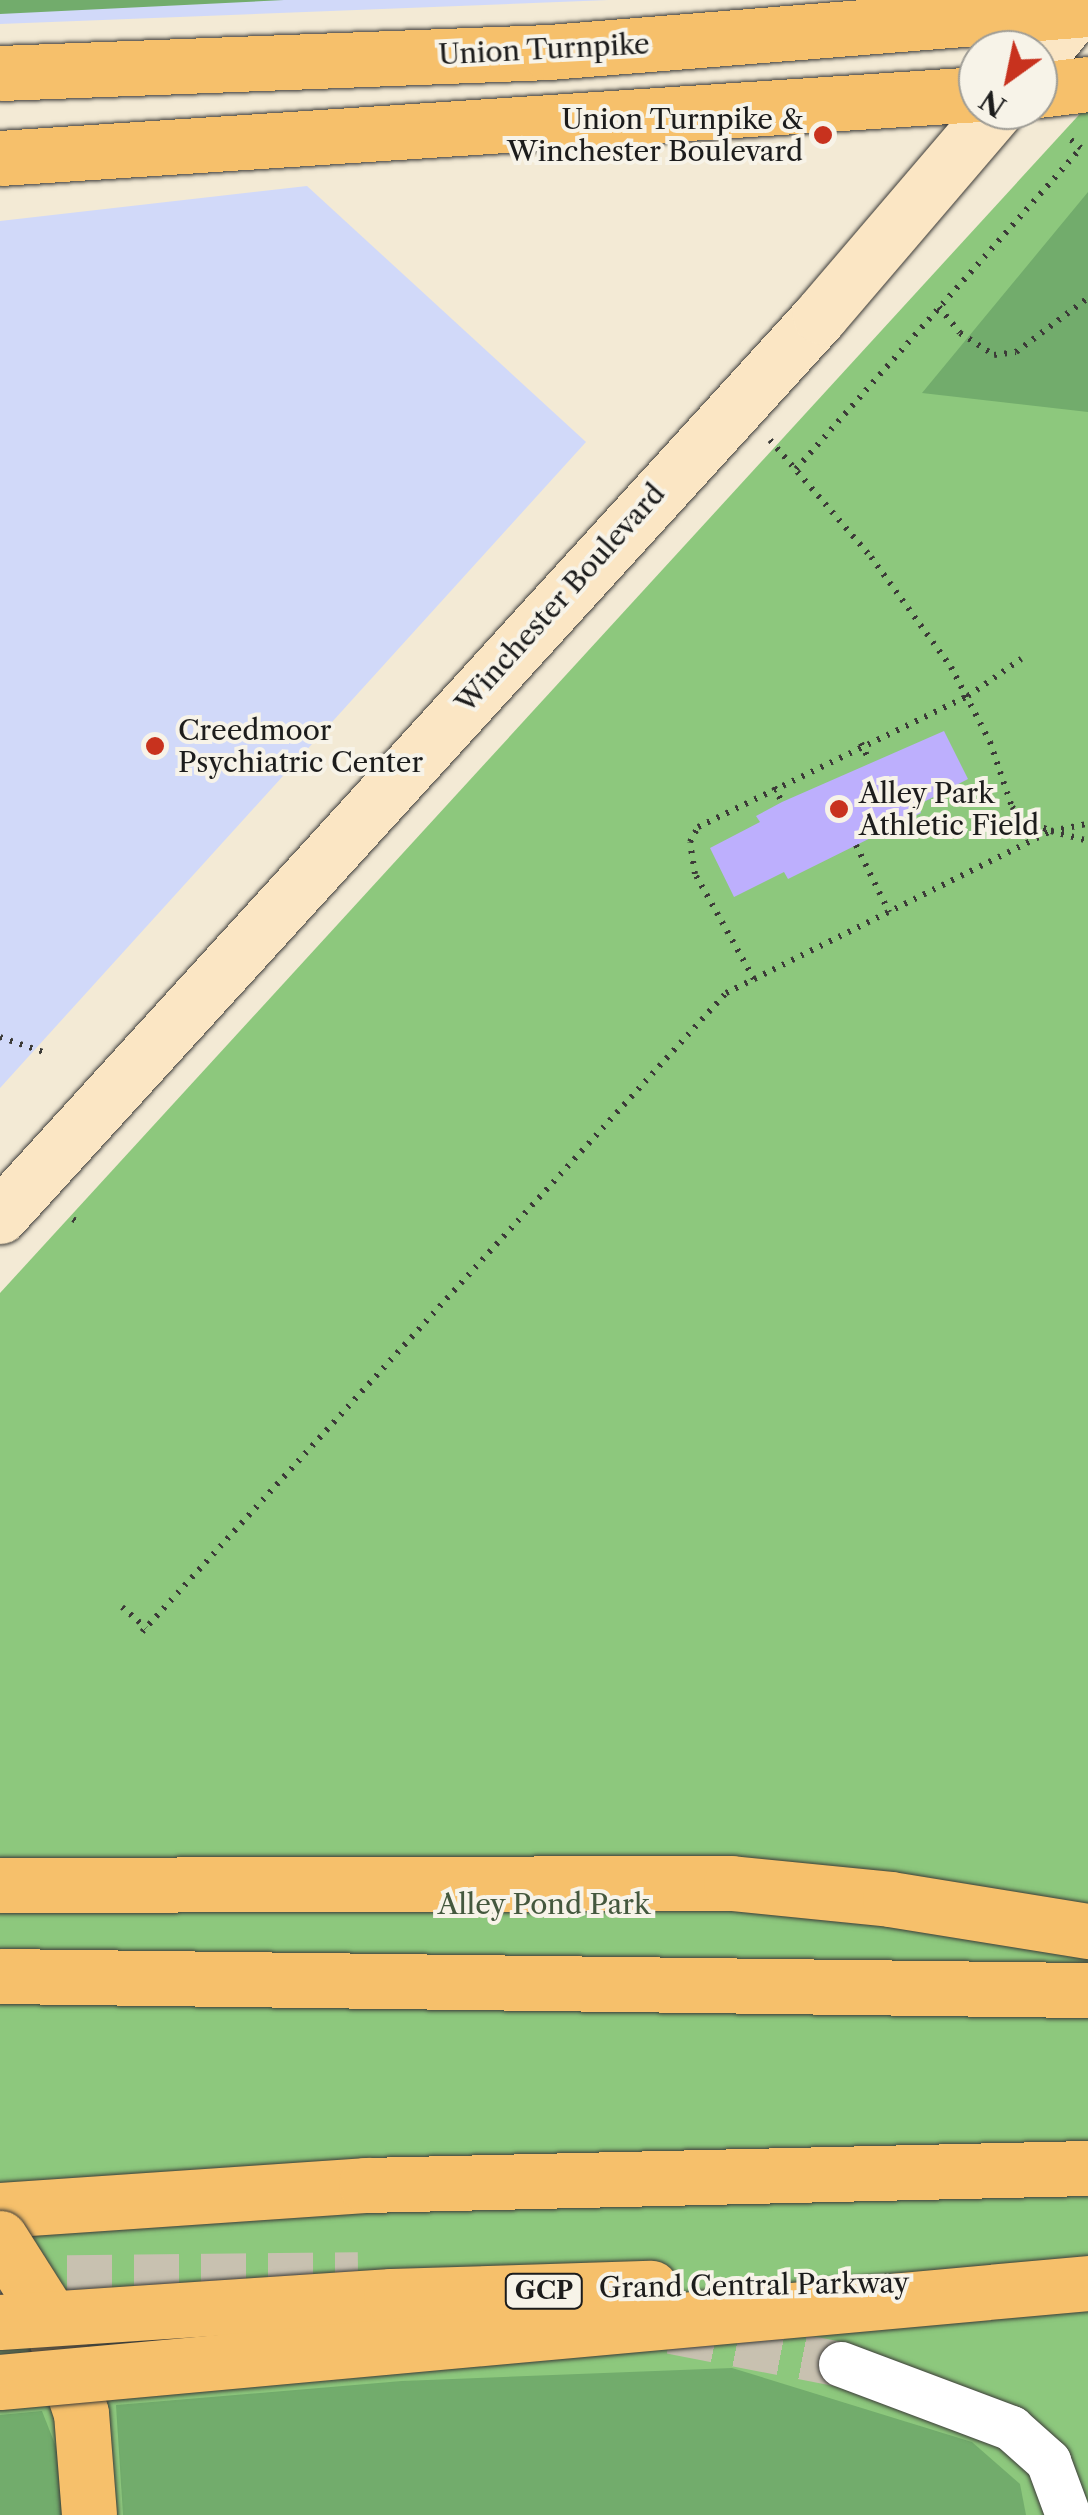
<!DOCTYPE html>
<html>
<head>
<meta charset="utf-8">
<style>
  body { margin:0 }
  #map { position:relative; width:1088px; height:2515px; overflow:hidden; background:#f3ead5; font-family:"Libre Caslon Text",serif }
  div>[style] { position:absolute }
  .built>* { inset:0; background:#d1d9f9 }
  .green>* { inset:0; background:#8dc87d }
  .forest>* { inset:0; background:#72ac6c }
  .building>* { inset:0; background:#bdaffd }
  .street-tunnel>* { height:45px; margin-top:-22.5px; transform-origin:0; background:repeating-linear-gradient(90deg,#c8c1b0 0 45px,transparent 0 67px) }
  .path>* { height:6px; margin-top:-3px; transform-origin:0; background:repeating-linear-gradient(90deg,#3c3b38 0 2.5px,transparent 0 10.5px) }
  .roads { filter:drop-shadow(0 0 2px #3c3b38) drop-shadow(0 0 2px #3c3b38) }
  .street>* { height:45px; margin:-22.5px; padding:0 22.5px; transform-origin:22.5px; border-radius:22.5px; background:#fff }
  .secondary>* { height:55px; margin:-27.5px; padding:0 27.5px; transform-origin:27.5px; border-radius:27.5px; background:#fbe6c4 }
  .primary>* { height:55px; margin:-27.5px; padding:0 27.5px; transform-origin:27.5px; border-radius:27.5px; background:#f6c06b }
  .highway>* { height:55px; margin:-27.5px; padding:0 27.5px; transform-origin:27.5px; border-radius:27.5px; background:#f6c06b }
  .bridges { filter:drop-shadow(0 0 2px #3c3b38) drop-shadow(0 0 2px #3c3b38) }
  .highway-bridge>* { height:55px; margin:-27.5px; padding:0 27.5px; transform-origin:27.5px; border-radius:27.5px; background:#f6c06b }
  .dots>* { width:28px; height:28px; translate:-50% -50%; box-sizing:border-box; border:5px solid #f7f3e8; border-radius:50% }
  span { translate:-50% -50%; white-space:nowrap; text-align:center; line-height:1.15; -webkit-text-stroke:8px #f7f3e8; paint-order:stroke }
  .shield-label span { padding:2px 8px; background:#f7f3e8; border:2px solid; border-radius:8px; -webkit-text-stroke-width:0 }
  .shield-label { font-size:25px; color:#1c1c1c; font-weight:700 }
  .street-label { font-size:28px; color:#1c1c1c }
  .poi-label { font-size:28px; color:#1c1c1c }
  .right { translate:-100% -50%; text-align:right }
  .left { translate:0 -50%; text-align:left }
  .park-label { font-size:28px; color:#44583e }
  .north { position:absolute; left:958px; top:30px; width:100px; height:100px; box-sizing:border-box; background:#f7f3e8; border:2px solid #9f9d96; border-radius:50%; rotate:213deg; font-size:28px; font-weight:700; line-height:40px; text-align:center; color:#1c1c1c }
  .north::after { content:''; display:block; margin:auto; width:35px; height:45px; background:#c8321e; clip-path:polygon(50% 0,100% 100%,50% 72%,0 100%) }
</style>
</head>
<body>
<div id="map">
  <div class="built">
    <div style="clip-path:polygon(0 0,609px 0,0 24px)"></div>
    <div style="clip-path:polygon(307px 186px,586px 442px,0 1088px,0 221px)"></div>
  </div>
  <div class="green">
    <div style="clip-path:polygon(1088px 105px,1088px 2515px,0 2515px,0 1293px)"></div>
  </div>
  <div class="forest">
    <div style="clip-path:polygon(0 0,284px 0,0 14px)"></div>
    <div style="clip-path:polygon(1088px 192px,1088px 412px,922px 393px)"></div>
    <div style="clip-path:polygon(732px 2368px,972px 2442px,1020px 2484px,1026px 2515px,123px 2515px,116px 2405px,402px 2381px)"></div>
    <div style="clip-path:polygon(42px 2411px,58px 2452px,64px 2515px,0 2515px,0 2415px)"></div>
  </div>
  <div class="building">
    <div style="clip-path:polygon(944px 731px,968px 779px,918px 805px,921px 813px,788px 879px,784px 872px,734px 897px,710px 848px,760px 822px,756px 816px,782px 802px)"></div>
  </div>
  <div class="street-tunnel">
    <div style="left:0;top:2278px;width:358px;rotate:-0.6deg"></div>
    <div style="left:671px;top:2331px;width:173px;rotate:11deg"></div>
  </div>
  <div class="path">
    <div style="left:939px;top:307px;width:33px;rotate:51deg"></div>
    <div style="left:960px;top:333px;width:40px;rotate:32.9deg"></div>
    <div style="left:994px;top:355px;width:22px;rotate:-8deg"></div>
    <div style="left:1016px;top:352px;width:90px;rotate:-36.9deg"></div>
    <div style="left:770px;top:440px;width:155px;rotate:49.2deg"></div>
    <div style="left:871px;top:557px;width:136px;rotate:54deg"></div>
    <div style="left:951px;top:667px;width:85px;rotate:62.5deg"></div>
    <div style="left:990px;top:742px;width:69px;rotate:71.3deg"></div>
    <div style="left:1012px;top:807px;width:18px;rotate:47deg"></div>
    <div style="left:1024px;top:820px;width:29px;rotate:22deg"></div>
    <div style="left:1051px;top:831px;width:38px;rotate:-11deg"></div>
    <div style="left:796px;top:469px;width:429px;rotate:-48.4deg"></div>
    <div style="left:1081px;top:148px;width:19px;rotate:-141deg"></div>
    <div style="left:861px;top:743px;width:19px;rotate:65deg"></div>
    <div style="left:774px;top:787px;width:17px;rotate:62deg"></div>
    <div style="left:856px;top:845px;width:75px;rotate:63.8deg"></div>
    <div style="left:754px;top:979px;width:120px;rotate:-119.3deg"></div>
    <div style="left:695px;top:874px;width:32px;rotate:-99deg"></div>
    <div style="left:690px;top:842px;width:17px;rotate:-62deg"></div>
    <div style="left:698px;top:827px;width:300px;rotate:-25.9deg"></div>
    <div style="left:968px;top:696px;width:65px;rotate:-34.9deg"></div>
    <div style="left:0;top:1037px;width:52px;rotate:19.1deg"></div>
    <div style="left:73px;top:1219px;width:7px;rotate:34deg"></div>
    <div style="left:122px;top:1607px;width:32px;rotate:41deg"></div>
    <div style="left:142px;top:1632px;width:866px;rotate:-47.57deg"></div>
    <div style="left:726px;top:993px;width:363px;rotate:-26.5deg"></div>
    <div style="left:1051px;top:831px;width:38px;rotate:15deg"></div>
  </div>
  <div class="roads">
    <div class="street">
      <div style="left:841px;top:2364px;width:182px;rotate:20.6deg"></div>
      <div style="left:1011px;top:2428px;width:50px;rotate:41.7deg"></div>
      <div style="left:1048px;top:2461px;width:58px;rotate:69.7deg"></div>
    </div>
    <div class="secondary">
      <div style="left:1038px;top:58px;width:75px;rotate:-51deg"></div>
      <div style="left:0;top:1216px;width:1218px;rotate:-47.66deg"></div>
      <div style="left:820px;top:316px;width:271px;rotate:-49.5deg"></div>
    </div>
    <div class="primary">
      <div style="left:0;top:73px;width:549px;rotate:-2.19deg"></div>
      <div style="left:549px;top:52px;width:541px;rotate:-4.56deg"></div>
      <div style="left:1038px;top:90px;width:50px;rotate:-6.8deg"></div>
      <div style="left:0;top:158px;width:980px;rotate:-3.74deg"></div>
    </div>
    <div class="highway">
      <div style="left:0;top:1885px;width:731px;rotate:-0.16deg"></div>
      <div style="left:731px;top:1883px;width:160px;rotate:5.7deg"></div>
      <div style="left:890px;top:1899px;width:201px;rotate:9.2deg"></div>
      <div style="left:0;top:1976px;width:1088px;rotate:0.74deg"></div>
      <div style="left:0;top:2210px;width:367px;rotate:-3.9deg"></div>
      <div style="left:366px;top:2185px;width:722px;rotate:-1.35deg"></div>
      <div style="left:54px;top:2333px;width:84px;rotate:71.4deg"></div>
      <div style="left:81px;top:2413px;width:102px;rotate:85.5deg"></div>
    </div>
  </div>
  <div class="bridges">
    <div class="highway-bridge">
      <div style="left:0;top:2238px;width:84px;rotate:57.6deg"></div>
      <div style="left:0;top:2322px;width:392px;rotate:-3.8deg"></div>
      <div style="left:391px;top:2296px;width:260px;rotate:-1.8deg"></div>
      <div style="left:0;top:2382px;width:1092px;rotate:-5.2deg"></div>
    </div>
  </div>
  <div class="dots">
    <div style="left:823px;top:135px;background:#c8321e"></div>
    <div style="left:155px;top:746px;background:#c8321e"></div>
    <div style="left:839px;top:809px;background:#c8321e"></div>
  </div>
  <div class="shield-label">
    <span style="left:544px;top:2291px">GCP</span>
  </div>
  <div class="street-label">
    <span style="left:544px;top:49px;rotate:-3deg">Union Turnpike</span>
    <span style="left:560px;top:598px;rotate:-48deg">Winchester Boulevard</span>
    <span style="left:754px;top:2285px;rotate:-1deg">Grand Central Parkway</span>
  </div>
  <div class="poi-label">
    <span class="right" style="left:803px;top:135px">Union Turnpike &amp;<br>Winchester Boulevard</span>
    <span class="left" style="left:178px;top:746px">Creedmoor<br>Psychiatric Center</span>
    <span class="left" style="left:859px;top:809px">Alley Park<br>Athletic Field</span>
  </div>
  <div class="park-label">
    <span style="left:544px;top:1904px">Alley Pond Park</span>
  </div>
  <div class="north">N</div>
</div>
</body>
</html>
